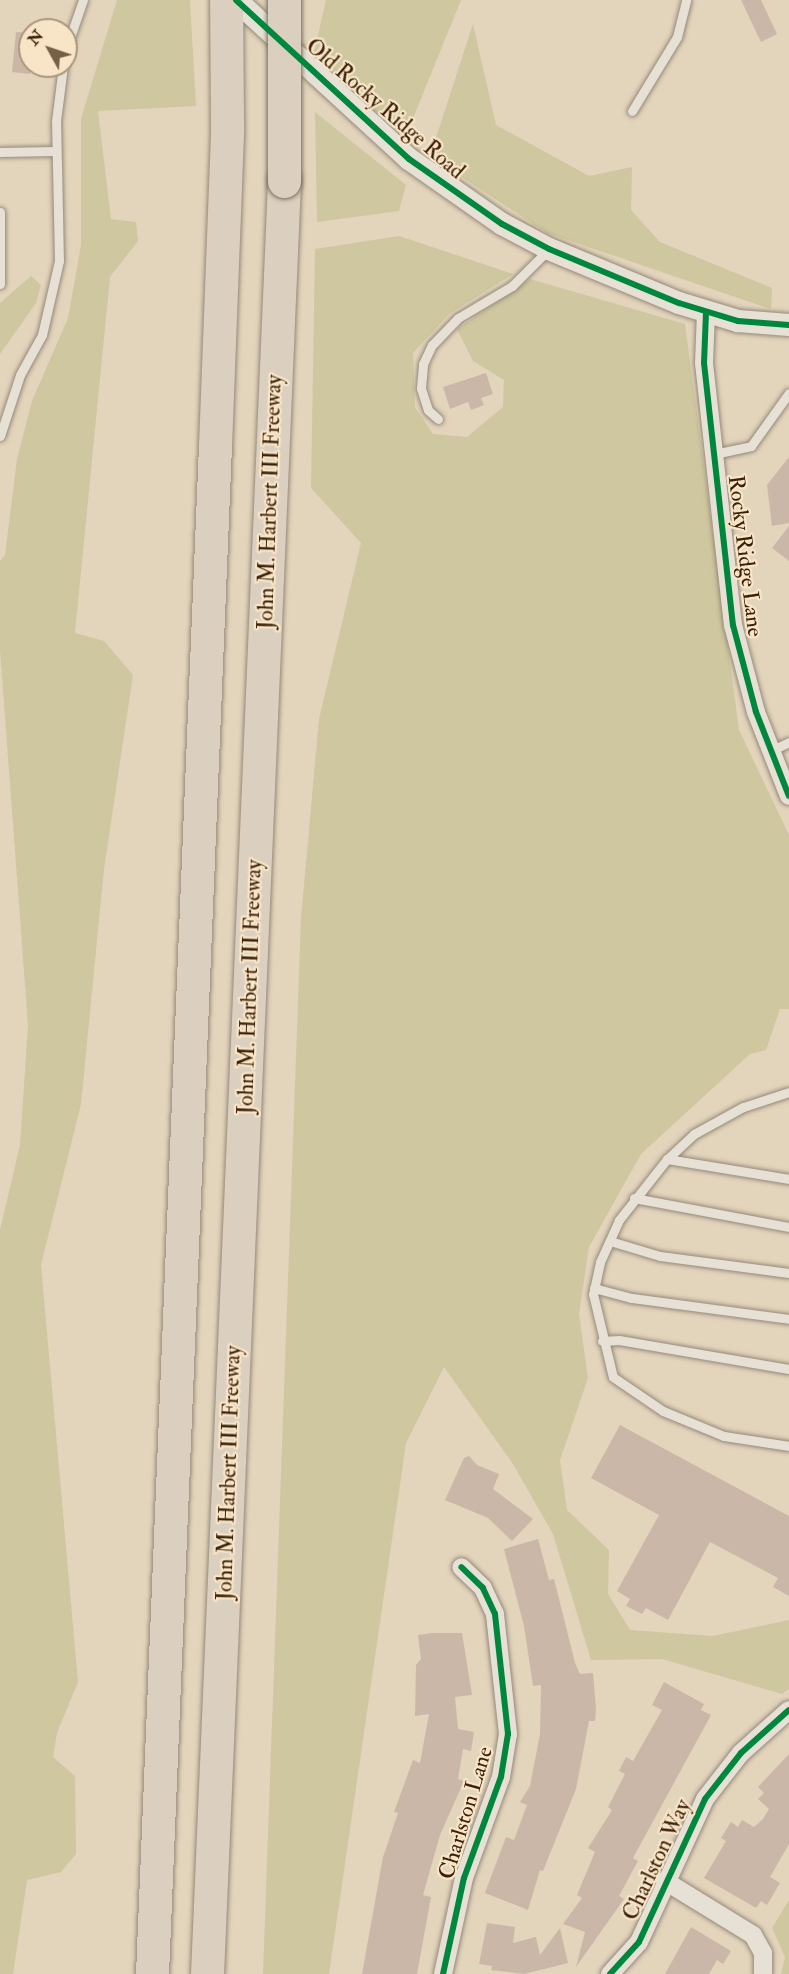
<!DOCTYPE html>
<html>
<head>
<meta charset="utf-8">
<style>
  body { margin:0 }
  #map { position:relative; width:789px; height:1974px; overflow:hidden; background:#e3d4bc; font-family:"IM FELL Double Pica",serif }
  div>[style] { position:absolute }
  .green>* { inset:0; background:#cfc79f }
  .building>* { inset:0; background:#cbb7a8 }
  .roads { filter:drop-shadow(0 0 2px #958a79) drop-shadow(0 0 2px #958a79) }
  .service>* { height:9px; margin:-4.5px; padding:0 4.5px; transform-origin:4.5px; border-radius:4.5px; background:#e7e0d4 }
  .minor>* { height:18px; margin:-9px; padding:0 9px; transform-origin:9px; border-radius:9px; background:#e7e0d4 }
  .tertiary>* { height:22px; margin:-11px; padding:0 11px; transform-origin:11px; border-radius:11px; background:#e7e0d4 }
  .motorway>* { height:33px; margin:-16.5px; padding:0 16.5px; transform-origin:16.5px; border-radius:16.5px; background:#dbd0bf }
  .bridges { filter:drop-shadow(0 0 2px #7d7162) drop-shadow(0 0 2px #7d7162) }
  .motorway-bridge>* { height:33px; margin:-16.5px; padding:0 16.5px; transform-origin:16.5px; border-radius:16.5px; background:#dbd0bf }
  .cycleway>* { height:6px; margin:-3px; padding:0 3px; transform-origin:3px; border-radius:3px; background:#00873e }
  span { translate:-50% -50%; white-space:nowrap; text-align:center; line-height:1.15; -webkit-text-stroke:4.5px #f8e5c8; paint-order:stroke }
  .street-label { font-size:22px; color:#3a2007 }
  .north { position:absolute; left:18px; top:18px; width:60px; height:60px; box-sizing:border-box; background:#f8e5c8; border:2px solid #ac967b; border-radius:50%; rotate:310deg; font-size:16px; font-weight:700; line-height:24px; text-align:center; color:#3a2007 }
  .north::after { content:''; display:block; margin:auto; width:21px; height:27px; background:#755f46; clip-path:polygon(50% 0,100% 100%,50% 72%,0 100%) }
</style>
</head>
<body>
<div id="map">
  <div class="green">
    <div style="clip-path:polygon(117px 0,190px 0,196px 106px,98px 111px,111px 219px,136px 222px,138px 241px,110px 277px,75px 633px,104px 641px,133px 675px,104px 869px,81px 1104px,41px 1265px,78px 1682px,57px 1733px,53px 1757px,75px 1776px,76px 1854px,61px 1872px,27px 1880px,13px 1974px,0 1974px,0 1230px,20px 1145px,28px 1025px,0 650px,0 561px,5px 555px,17px 459px,32px 401px,68px 318px,81px 245px,81px 119px)"></div>
    <div style="clip-path:polygon(326px 0,461px 0,405px 138px,314px 53px)"></div>
    <div style="clip-path:polygon(473px 24px,496px 125px,589px 176px,632px 167px,631px 210px,660px 242px,772px 288px,771px 309px,547px 233px,430px 156px)"></div>
    <div style="clip-path:polygon(315px 112px,406px 185px,399px 211px,317px 222px)"></div>
    <div style="clip-path:polygon(399px 236px,513px 274px,449px 314px,413px 353px,415px 407px,433px 434px,467px 437px,503px 407px,504px 380px,473px 361px,457px 329px,530px 279px,685px 324px,739px 730px,789px 835px,789px 1009px,780px 1009px,766px 1050px,750px 1054px,641px 1154px,589px 1247px,579px 1314px,588px 1378px,560px 1460px,567px 1510px,609px 1550px,608px 1594px,630px 1630px,713px 1636px,789px 1620px,789px 1689px,782px 1694px,662px 1659px,591px 1660px,553px 1534px,513px 1464px,444px 1367px,406px 1443px,329px 1974px,263px 1974px,301px 918px,319px 719px,361px 543px,311px 488px,315px 249px)"></div>
    <div style="clip-path:polygon(31px 276px,41px 285px,36px 303px,0 354px,0 303px)"></div>
    <div style="clip-path:polygon(789px 1900px,789px 1974px,781px 1974px,785px 1957px,772px 1928px)"></div>
  </div>
  <div class="building">
    <div style="clip-path:polygon(741px 0,761px 0,777px 34px,761px 42px)"></div>
    <div style="clip-path:polygon(16px 32px,30px 33px,30px 74px,12px 72px)"></div>
    <div style="clip-path:polygon(486px 373px,493px 394px,481px 398px,484px 405px,471px 410px,468px 402px,450px 409px,443px 387px)"></div>
    <div style="clip-path:polygon(789px 457px,789px 523px,772px 526px,767px 485px)"></div>
    <div style="clip-path:polygon(789px 526px,789px 561px,772px 548px)"></div>
    <div style="clip-path:polygon(620px 1425px,789px 1516px,789px 1596px,773px 1587px,778px 1578px,710px 1542px,668px 1620px,646px 1608px,642px 1614px,626px 1606px,630px 1599px,617px 1591px,659px 1515px,591px 1478px)"></div>
    <div style="clip-path:polygon(469px 1456px,477px 1465px,499px 1474px,493px 1489px,533px 1519px,512px 1541px,488px 1518px,445px 1500px,464px 1458px)"></div>
    <div style="clip-path:polygon(538px 1539px,549px 1580px,554px 1579px,575px 1663px,580px 1674px,593px 1673px,596px 1709px,595px 1721px,589px 1721px,576px 1789px,543px 1871px,540px 1870px,528px 1910px,485px 1893px,506px 1837px,514px 1840px,527px 1805px,520px 1802px,530px 1786px,540px 1734px,541px 1685px,533px 1686px,524px 1626px,504px 1549px)"></div>
    <div style="clip-path:polygon(433px 1633px,462px 1633px,472px 1695px,455px 1697px,458px 1729px,474px 1732px,471px 1751px,463px 1749px,458px 1779px,464px 1781px,440px 1835px,423px 1895px,431px 1897px,417px 1974px,362px 1974px,383px 1857px,398px 1813px,394px 1812px,413px 1760px,420px 1763px,429px 1714px,415px 1716px,416px 1665px,421px 1659px,418px 1635px)"></div>
    <div style="clip-path:polygon(664px 1682px,704px 1704px,701px 1710px,711px 1715px,633px 1858px,638px 1861px,619px 1896px,624px 1899px,576px 1967px,585px 1932px,563px 1924px,582px 1898px,577px 1895px,595px 1852px,588px 1848px,612px 1810px,608px 1807px,625px 1774px,619px 1771px,626px 1757px,633px 1761px,662px 1710px,652px 1705px)"></div>
    <div style="clip-path:polygon(789px 1754px,789px 1844px,770px 1877px,780px 1883px,767px 1905px,761px 1901px,756px 1908px,704px 1878px,726px 1841px,721px 1838px,731px 1822px,738px 1827px,742px 1820px,754px 1827px,763px 1819px,769px 1809px,758px 1799px,764px 1793px,758px 1787px)"></div>
    <div style="clip-path:polygon(487px 1923px,515px 1927px,513px 1943px,536px 1937px,540px 1955px,560px 1928px,568px 1963px,524px 1974px,491px 1970px,492px 1966px,479px 1964px)"></div>
    <div style="clip-path:polygon(691px 1927px,731px 1951px,723px 1964px,717px 1960px,709px 1974px,665px 1974px)"></div>
  </div>
  <div class="roads">
    <div class="service">
      <div style="left:66px;top:49px;width:52px;rotate:-70.9deg"></div>
      <div style="left:632px;top:111px;width:87px;rotate:-58.7deg"></div>
      <div style="left:677px;top:37px;width:38px;rotate:-76deg"></div>
      <div style="left:0;top:152px;width:56px;rotate:-1deg"></div>
      <div style="left:0;top:212px;width:72px;rotate:90deg"></div>
      <div style="left:438px;top:419px;width:13px;rotate:-138deg"></div>
      <div style="left:428px;top:410px;width:23px;rotate:-108deg"></div>
      <div style="left:421px;top:388px;width:24px;rotate:-85deg"></div>
      <div style="left:423px;top:364px;width:21px;rotate:-65deg"></div>
      <div style="left:432px;top:345px;width:37px;rotate:-46deg"></div>
      <div style="left:458px;top:318px;width:63px;rotate:-30.7deg"></div>
      <div style="left:512px;top:286px;width:52px;rotate:-45deg"></div>
      <div style="left:0;top:436px;width:64px;rotate:-71.8deg"></div>
      <div style="left:20px;top:375px;width:46px;rotate:-61.2deg"></div>
      <div style="left:42px;top:335px;width:76px;rotate:-77.1deg"></div>
      <div style="left:59px;top:261px;width:140px;rotate:-91.2deg"></div>
      <div style="left:56px;top:121px;width:55px;rotate:-82.7deg"></div>
      <div style="left:714px;top:454px;width:38px;rotate:-12deg"></div>
      <div style="left:751px;top:446px;width:65px;rotate:-54.4deg"></div>
      <div style="left:770px;top:751px;width:21px;rotate:-25deg"></div>
      <div style="left:789px;top:1092px;width:48px;rotate:161.9deg"></div>
      <div style="left:743px;top:1107px;width:56px;rotate:151.1deg"></div>
      <div style="left:694px;top:1134px;width:37px;rotate:137deg"></div>
      <div style="left:667px;top:1159px;width:78px;rotate:128.2deg"></div>
      <div style="left:619px;top:1220px;width:46px;rotate:114.3deg"></div>
      <div style="left:600px;top:1262px;width:33px;rotate:102deg"></div>
      <div style="left:593px;top:1294px;width:85px;rotate:76.5deg"></div>
      <div style="left:613px;top:1377px;width:60px;rotate:34.2deg"></div>
      <div style="left:663px;top:1411px;width:66px;rotate:22.3deg"></div>
      <div style="left:724px;top:1436px;width:66px;rotate:8.7deg"></div>
      <div style="left:667px;top:1159px;width:124px;rotate:9.3deg"></div>
      <div style="left:634px;top:1198px;width:158px;rotate:10.6deg"></div>
      <div style="left:610px;top:1241px;width:52px;rotate:16.7deg"></div>
      <div style="left:660px;top:1256px;width:130px;rotate:7.5deg"></div>
      <div style="left:594px;top:1288px;width:39px;rotate:15deg"></div>
      <div style="left:632px;top:1298px;width:158px;rotate:7.6deg"></div>
      <div style="left:602px;top:1341px;width:17px;rotate:-3deg"></div>
      <div style="left:619px;top:1340px;width:172px;rotate:9.7deg"></div>
    </div>
    <div class="minor">
      <div style="left:706px;top:312px;width:51px;rotate:92.2deg"></div>
      <div style="left:704px;top:363px;width:264px;rotate:83.7deg"></div>
      <div style="left:733px;top:625px;width:90px;rotate:75.2deg"></div>
      <div style="left:756px;top:712px;width:90px;rotate:68.6deg"></div>
      <div style="left:665px;top:1881px;width:103px;rotate:31.5deg"></div>
      <div style="left:753px;top:1935px;width:21px;rotate:61deg"></div>
      <div style="left:763px;top:1953px;width:21px;rotate:90deg"></div>
      <div style="left:443px;top:1974px;width:98px;rotate:-77.7deg"></div>
      <div style="left:464px;top:1878px;width:108px;rotate:-69.9deg"></div>
      <div style="left:501px;top:1777px;width:44px;rotate:-80.8deg"></div>
      <div style="left:508px;top:1734px;width:121px;rotate:-96.2deg"></div>
      <div style="left:495px;top:1614px;width:29px;rotate:-115deg"></div>
      <div style="left:483px;top:1588px;width:30px;rotate:-136deg"></div>
      <div style="left:610px;top:1974px;width:43px;rotate:-47.8deg"></div>
      <div style="left:639px;top:1942px;width:157px;rotate:-65.2deg"></div>
      <div style="left:705px;top:1799px;width:58px;rotate:-52deg"></div>
      <div style="left:741px;top:1753px;width:64px;rotate:-41.9deg"></div>
    </div>
    <div class="tertiary">
      <div style="left:236px;top:0;width:235px;rotate:42.6deg"></div>
      <div style="left:409px;top:159px;width:113px;rotate:35deg"></div>
      <div style="left:502px;top:224px;width:53px;rotate:28deg"></div>
      <div style="left:549px;top:249px;width:141px;rotate:22.6deg"></div>
      <div style="left:679px;top:303px;width:62px;rotate:17deg"></div>
      <div style="left:738px;top:321px;width:51px;rotate:4.5deg"></div>
    </div>
    <div class="motorway">
      <div style="left:152px;top:1974px;width:1529px;rotate:-87.64deg"></div>
      <div style="left:215px;top:446px;width:318px;rotate:-87.8deg"></div>
      <div style="left:227px;top:128px;width:128px;rotate:-90.4deg"></div>
      <div style="left:207px;top:1974px;width:1795px;rotate:-87.54deg"></div>
    </div>
  </div>
  <div class="bridges">
    <div class="motorway-bridge">
      <div style="left:284px;top:181px;width:181px;rotate:-90deg"></div>
    </div>
  </div>
  <div class="cycleway">
    <div style="left:236px;top:0;width:235px;rotate:42.6deg"></div>
    <div style="left:409px;top:159px;width:113px;rotate:35deg"></div>
    <div style="left:502px;top:224px;width:53px;rotate:28deg"></div>
    <div style="left:549px;top:249px;width:141px;rotate:22.6deg"></div>
    <div style="left:679px;top:303px;width:62px;rotate:17deg"></div>
    <div style="left:738px;top:321px;width:51px;rotate:4.5deg"></div>
    <div style="left:706px;top:312px;width:51px;rotate:92.2deg"></div>
    <div style="left:704px;top:363px;width:264px;rotate:83.7deg"></div>
    <div style="left:733px;top:625px;width:90px;rotate:75.2deg"></div>
    <div style="left:756px;top:712px;width:90px;rotate:68.6deg"></div>
    <div style="left:443px;top:1974px;width:98px;rotate:-77.7deg"></div>
    <div style="left:464px;top:1878px;width:108px;rotate:-69.9deg"></div>
    <div style="left:501px;top:1777px;width:44px;rotate:-80.8deg"></div>
    <div style="left:508px;top:1734px;width:121px;rotate:-96.2deg"></div>
    <div style="left:495px;top:1614px;width:29px;rotate:-115deg"></div>
    <div style="left:483px;top:1588px;width:30px;rotate:-136deg"></div>
    <div style="left:610px;top:1974px;width:43px;rotate:-47.8deg"></div>
    <div style="left:639px;top:1942px;width:157px;rotate:-65.2deg"></div>
    <div style="left:705px;top:1799px;width:58px;rotate:-52deg"></div>
    <div style="left:741px;top:1753px;width:64px;rotate:-41.9deg"></div>
  </div>
  <div class="street-label">
    <span style="left:385px;top:109px;rotate:41deg">Old Rocky Ridge Road</span>
    <span style="left:270px;top:502px;rotate:-88deg">John M. Harbert III Freeway</span>
    <span style="left:745px;top:556px;rotate:83deg">Rocky Ridge Lane</span>
    <span style="left:250px;top:987px;rotate:-88deg">John M. Harbert III Freeway</span>
    <span style="left:229px;top:1473px;rotate:-88deg">John M. Harbert III Freeway</span>
    <span style="left:466px;top:1813px;rotate:-73deg">Charlston Lane</span>
    <span style="left:657px;top:1860px;rotate:-65deg">Charlston Way</span>
  </div>
  <div class="north">N</div>
</div>
</body>
</html>
